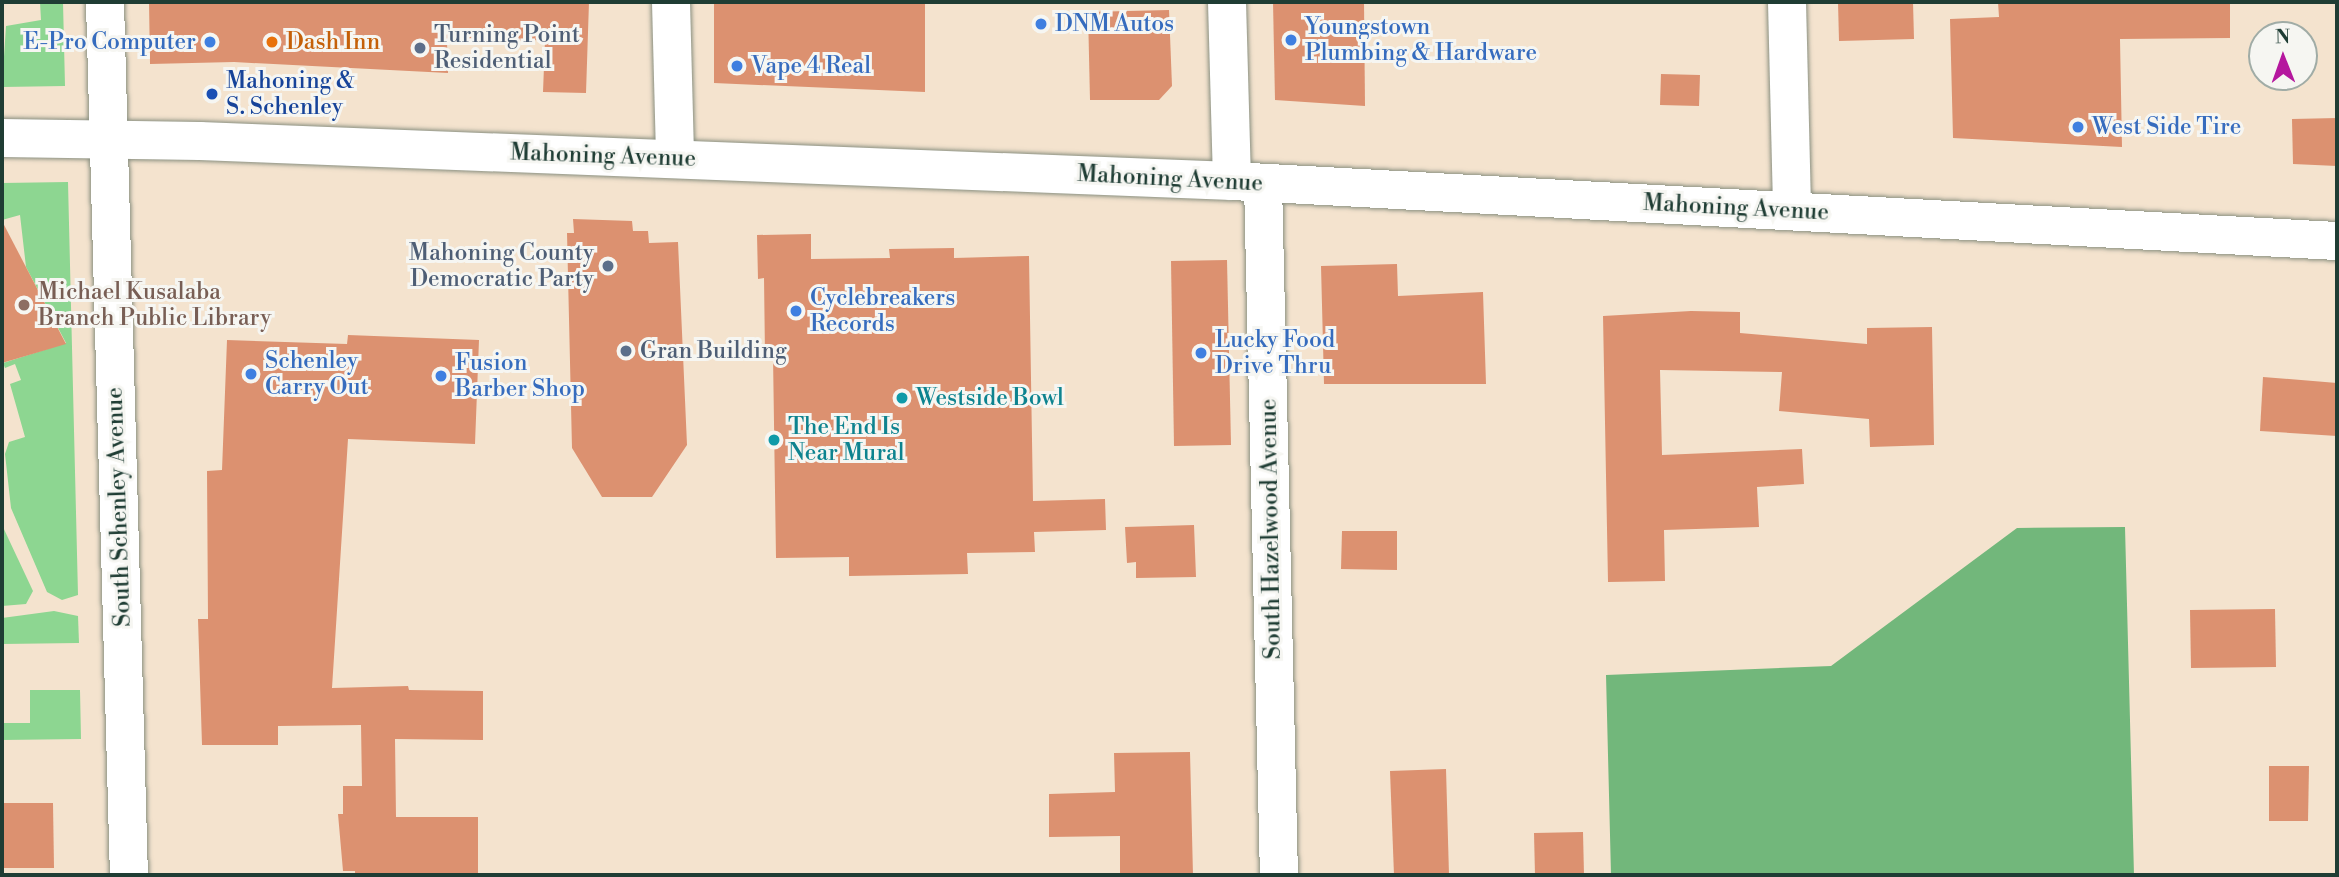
<!DOCTYPE html>
<html>
<head>
<meta charset="utf-8">
<style>
  body { margin:0 }
  #map { position:relative; width:2339px; height:877px; overflow:hidden; background:#f4e3ce; font-family:"Libre Bodoni",serif }
  div>[style] { position:absolute }
  .green>* { inset:0; background:#8dd691 }
  .forest>* { inset:0; background:#72b77b }
  .building>* { inset:0; background:#dc9170 }
  .roads { filter:drop-shadow(0 0 2px #8a9081) drop-shadow(0 0 2px #8a9081) }
  .minor>* { height:38px; margin:-19px; padding:0 19px; transform-origin:19px; border-radius:19px; background:#fff }
  .major>* { height:38px; margin:-19px; padding:0 19px; transform-origin:19px; border-radius:19px; background:#fff }
  .dots>* { width:19px; height:19px; translate:-50% -50%; box-sizing:border-box; border:4px solid #f6f6f2; border-radius:50% }
  span { translate:-50% -50%; white-space:nowrap; text-align:center; line-height:1.15; -webkit-text-stroke:6px #f6f6f2; paint-order:stroke }
  .shop-label { font-size:23px; color:#366cbe }
  .left { translate:0 -50%; text-align:left }
  .right { translate:-100% -50%; text-align:right }
  .service-label { font-size:23px; color:#4e5e75 }
  .food-label { font-size:23px; color:#c56008 }
  .transit-label { font-size:23px; color:#164399 }
  .street-label { font-size:23px; color:#1f3d34 }
  .education-label { font-size:23px; color:#785e54 }
  .culture-label { font-size:23px; color:#0d838f }
  .frame { position:absolute; inset:0; border:4px solid #1f3d34; pointer-events:none }
  .north { position:absolute; left:2248px; top:21px; width:70px; height:70px; box-sizing:border-box; background:#f6f6f2; border:2px solid #a0aca6; border-radius:50%; rotate:359deg; font-size:19px; font-weight:700; line-height:28px; text-align:center; color:#1f3d34 }
  .north::after { content:''; display:block; margin:auto; width:24px; height:32px; background:#b5179e; clip-path:polygon(50% 0,100% 100%,50% 72%,0 100%) }
</style>
</head>
<body>
<div id="map">
  <div class="green">
    <div style="clip-path:polygon(40px 2px,63px 2px,65px 86px,2px 87px,6px 26px,41px 20px)"></div>
    <div style="clip-path:polygon(68px 182px,78px 595px,62px 600px,47px 592px,11px 508px,5px 454px,9px 442px,25px 437px,10px 384px,21px 380px,15px 364px,5px 368px,3px 363px,66px 343px,26px 267px,20px 215px,2px 220px,2px 183px)"></div>
    <div style="clip-path:polygon(2px 525px,33px 591px,26px 604px,2px 606px)"></div>
    <div style="clip-path:polygon(54px 611px,78px 616px,79px 643px,2px 644px,2px 618px)"></div>
    <div style="clip-path:polygon(30px 690px,80px 690px,81px 739px,2px 740px,2px 723px,30px 723px)"></div>
  </div>
  <div class="forest">
    <div style="clip-path:polygon(2125px 527px,2134px 875px,1611px 875px,1606px 675px,1831px 666px,2017px 528px)"></div>
  </div>
  <div class="building">
    <div style="clip-path:polygon(149px 2px,589px 2px,586px 93px,543px 92px,545px 40px,447px 42px,448px 73px,234px 62px,150px 64px)"></div>
    <div style="clip-path:polygon(714px 2px,925px 2px,925px 92px,714px 83px)"></div>
    <div style="clip-path:polygon(1273px 2px,1364px 2px,1365px 106px,1275px 100px)"></div>
    <div style="clip-path:polygon(1838px 2px,1913px 2px,1914px 39px,1839px 41px)"></div>
    <div style="clip-path:polygon(1998px 2px,2230px 2px,2230px 38px,2120px 39px,2122px 147px,1953px 138px,1950px 19px,1999px 17px)"></div>
    <div style="clip-path:polygon(1169px 10px,1172px 86px,1159px 100px,1090px 100px,1088px 12px)"></div>
    <div style="clip-path:polygon(1661px 74px,1700px 75px,1699px 106px,1660px 105px)"></div>
    <div style="clip-path:polygon(2337px 118px,2337px 166px,2293px 164px,2292px 119px)"></div>
    <div style="clip-path:polygon(573px 219px,632px 221px,633px 231px,648px 231px,649px 243px,678px 242px,687px 445px,652px 497px,602px 497px,572px 448px,567px 233px,574px 233px)"></div>
    <div style="clip-path:polygon(2px 221px,66px 344px,2px 363px)"></div>
    <div style="clip-path:polygon(811px 234px,811px 259px,890px 258px,889px 249px,954px 248px,954px 258px,1029px 256px,1033px 501px,1105px 499px,1106px 530px,1034px 532px,1035px 552px,967px 553px,968px 574px,849px 576px,849px 557px,776px 558px,773px 356px,765px 356px,764px 278px,758px 279px,757px 235px)"></div>
    <div style="clip-path:polygon(1227px 260px,1231px 445px,1174px 446px,1171px 261px)"></div>
    <div style="clip-path:polygon(1397px 264px,1398px 296px,1483px 292px,1486px 384px,1324px 384px,1321px 266px)"></div>
    <div style="clip-path:polygon(1691px 311px,1740px 312px,1740px 333px,1867px 344px,1867px 328px,1932px 327px,1934px 445px,1870px 447px,1869px 419px,1779px 411px,1782px 372px,1660px 370px,1662px 455px,1802px 449px,1804px 484px,1757px 487px,1759px 527px,1664px 530px,1665px 581px,1608px 582px,1603px 316px)"></div>
    <div style="clip-path:polygon(348px 335px,479px 340px,475px 444px,348px 439px,332px 688px,408px 686px,409px 690px,483px 691px,483px 740px,395px 739px,396px 817px,478px 817px,478px 875px,355px 875px,355px 871px,343px 871px,338px 814px,343px 814px,343px 786px,362px 786px,361px 725px,278px 726px,278px 745px,202px 745px,198px 619px,208px 619px,207px 471px,222px 470px,227px 340px,347px 344px)"></div>
    <div style="clip-path:polygon(2263px 377px,2337px 383px,2337px 436px,2260px 431px)"></div>
    <div style="clip-path:polygon(1194px 525px,1196px 577px,1136px 578px,1136px 562px,1127px 563px,1125px 527px)"></div>
    <div style="clip-path:polygon(1342px 531px,1397px 531px,1397px 570px,1341px 569px)"></div>
    <div style="clip-path:polygon(2275px 609px,2276px 667px,2191px 668px,2190px 610px)"></div>
    <div style="clip-path:polygon(1190px 752px,1193px 875px,1120px 875px,1120px 836px,1049px 837px,1049px 794px,1115px 792px,1114px 753px)"></div>
    <div style="clip-path:polygon(2269px 766px,2309px 766px,2308px 821px,2269px 821px)"></div>
    <div style="clip-path:polygon(1446px 769px,1449px 875px,1394px 875px,1390px 771px)"></div>
    <div style="clip-path:polygon(2px 803px,53px 803px,54px 868px,2px 868px)"></div>
    <div style="clip-path:polygon(1583px 832px,1584px 875px,1535px 875px,1534px 833px)"></div>
  </div>
  <div class="roads">
    <div class="minor">
      <div style="left:105px;top:2px;width:873px;rotate:88.43deg"></div>
      <div style="left:671px;top:2px;width:156px;rotate:88.5deg"></div>
      <div style="left:1227px;top:2px;width:179px;rotate:88.4deg"></div>
      <div style="left:1787px;top:2px;width:209px;rotate:88.6deg"></div>
      <div style="left:1263px;top:183px;width:692px;rotate:88.68deg"></div>
    </div>
    <div class="major">
      <div style="left:2px;top:138px;width:198px;rotate:0.9deg"></div>
      <div style="left:200px;top:141px;width:1033px;rotate:2.22deg"></div>
      <div style="left:1232px;top:181px;width:1107px;rotate:3.11deg"></div>
    </div>
  </div>
  <div class="dots">
    <div style="left:1041px;top:24px;background:#3f7fe0"></div>
    <div style="left:1291px;top:40px;background:#3f7fe0"></div>
    <div style="left:210px;top:42px;background:#3f7fe0"></div>
    <div style="left:272px;top:42px;background:#e8710a"></div>
    <div style="left:420px;top:48px;background:#5c6f8a"></div>
    <div style="left:737px;top:66px;background:#3f7fe0"></div>
    <div style="left:212px;top:94px;background:#1a4fb4"></div>
    <div style="left:2078px;top:127px;background:#3f7fe0"></div>
    <div style="left:608px;top:266px;background:#5c6f8a"></div>
    <div style="left:24px;top:305px;background:#8d6e63"></div>
    <div style="left:796px;top:311px;background:#3f7fe0"></div>
    <div style="left:626px;top:351px;background:#5c6f8a"></div>
    <div style="left:1201px;top:353px;background:#3f7fe0"></div>
    <div style="left:251px;top:374px;background:#3f7fe0"></div>
    <div style="left:441px;top:376px;background:#3f7fe0"></div>
    <div style="left:902px;top:398px;background:#0f9aa8"></div>
    <div style="left:774px;top:440px;background:#0f9aa8"></div>
  </div>
  <div class="shop-label">
    <span class="left" style="left:1055px;top:24px">DNM Autos</span>
    <span class="left" style="left:1305px;top:40px">Youngstown<br>Plumbing &amp; Hardware</span>
    <span class="right" style="left:196px;top:42px">E-Pro Computer</span>
    <span class="left" style="left:751px;top:66px">Vape 4 Real</span>
    <span class="left" style="left:2092px;top:127px">West Side Tire</span>
    <span class="left" style="left:810px;top:311px">Cyclebreakers<br>Records</span>
    <span class="left" style="left:1215px;top:353px">Lucky Food<br>Drive Thru</span>
    <span class="left" style="left:265px;top:374px">Schenley<br>Carry Out</span>
    <span class="left" style="left:455px;top:376px">Fusion<br>Barber Shop</span>
  </div>
  <div class="service-label">
    <span class="left" style="left:434px;top:48px">Turning Point<br>Residential</span>
    <span class="right" style="left:594px;top:266px">Mahoning County<br>Democratic Party</span>
    <span class="left" style="left:640px;top:351px">Gran Building</span>
  </div>
  <div class="food-label">
    <span class="left" style="left:286px;top:42px">Dash Inn</span>
  </div>
  <div class="transit-label">
    <span class="left" style="left:226px;top:94px">Mahoning &amp;<br>S. Schenley</span>
  </div>
  <div class="street-label">
    <span style="left:603px;top:156px;rotate:2deg">Mahoning Avenue</span>
    <span style="left:1170px;top:179px;rotate:3deg">Mahoning Avenue</span>
    <span style="left:1736px;top:208px;rotate:3deg">Mahoning Avenue</span>
    <span style="left:119px;top:507px;rotate:-92deg">South Schenley Avenue</span>
    <span style="left:1271px;top:529px;rotate:-91deg">South Hazelwood Avenue</span>
  </div>
  <div class="education-label">
    <span class="left" style="left:38px;top:305px">Michael Kusalaba<br>Branch Public Library</span>
  </div>
  <div class="culture-label">
    <span class="left" style="left:916px;top:398px">Westside Bowl</span>
    <span class="left" style="left:788px;top:440px">The End Is<br>Near Mural</span>
  </div>
  <div class="frame"></div>
  <div class="north">N</div>
</div>
</body>
</html>
